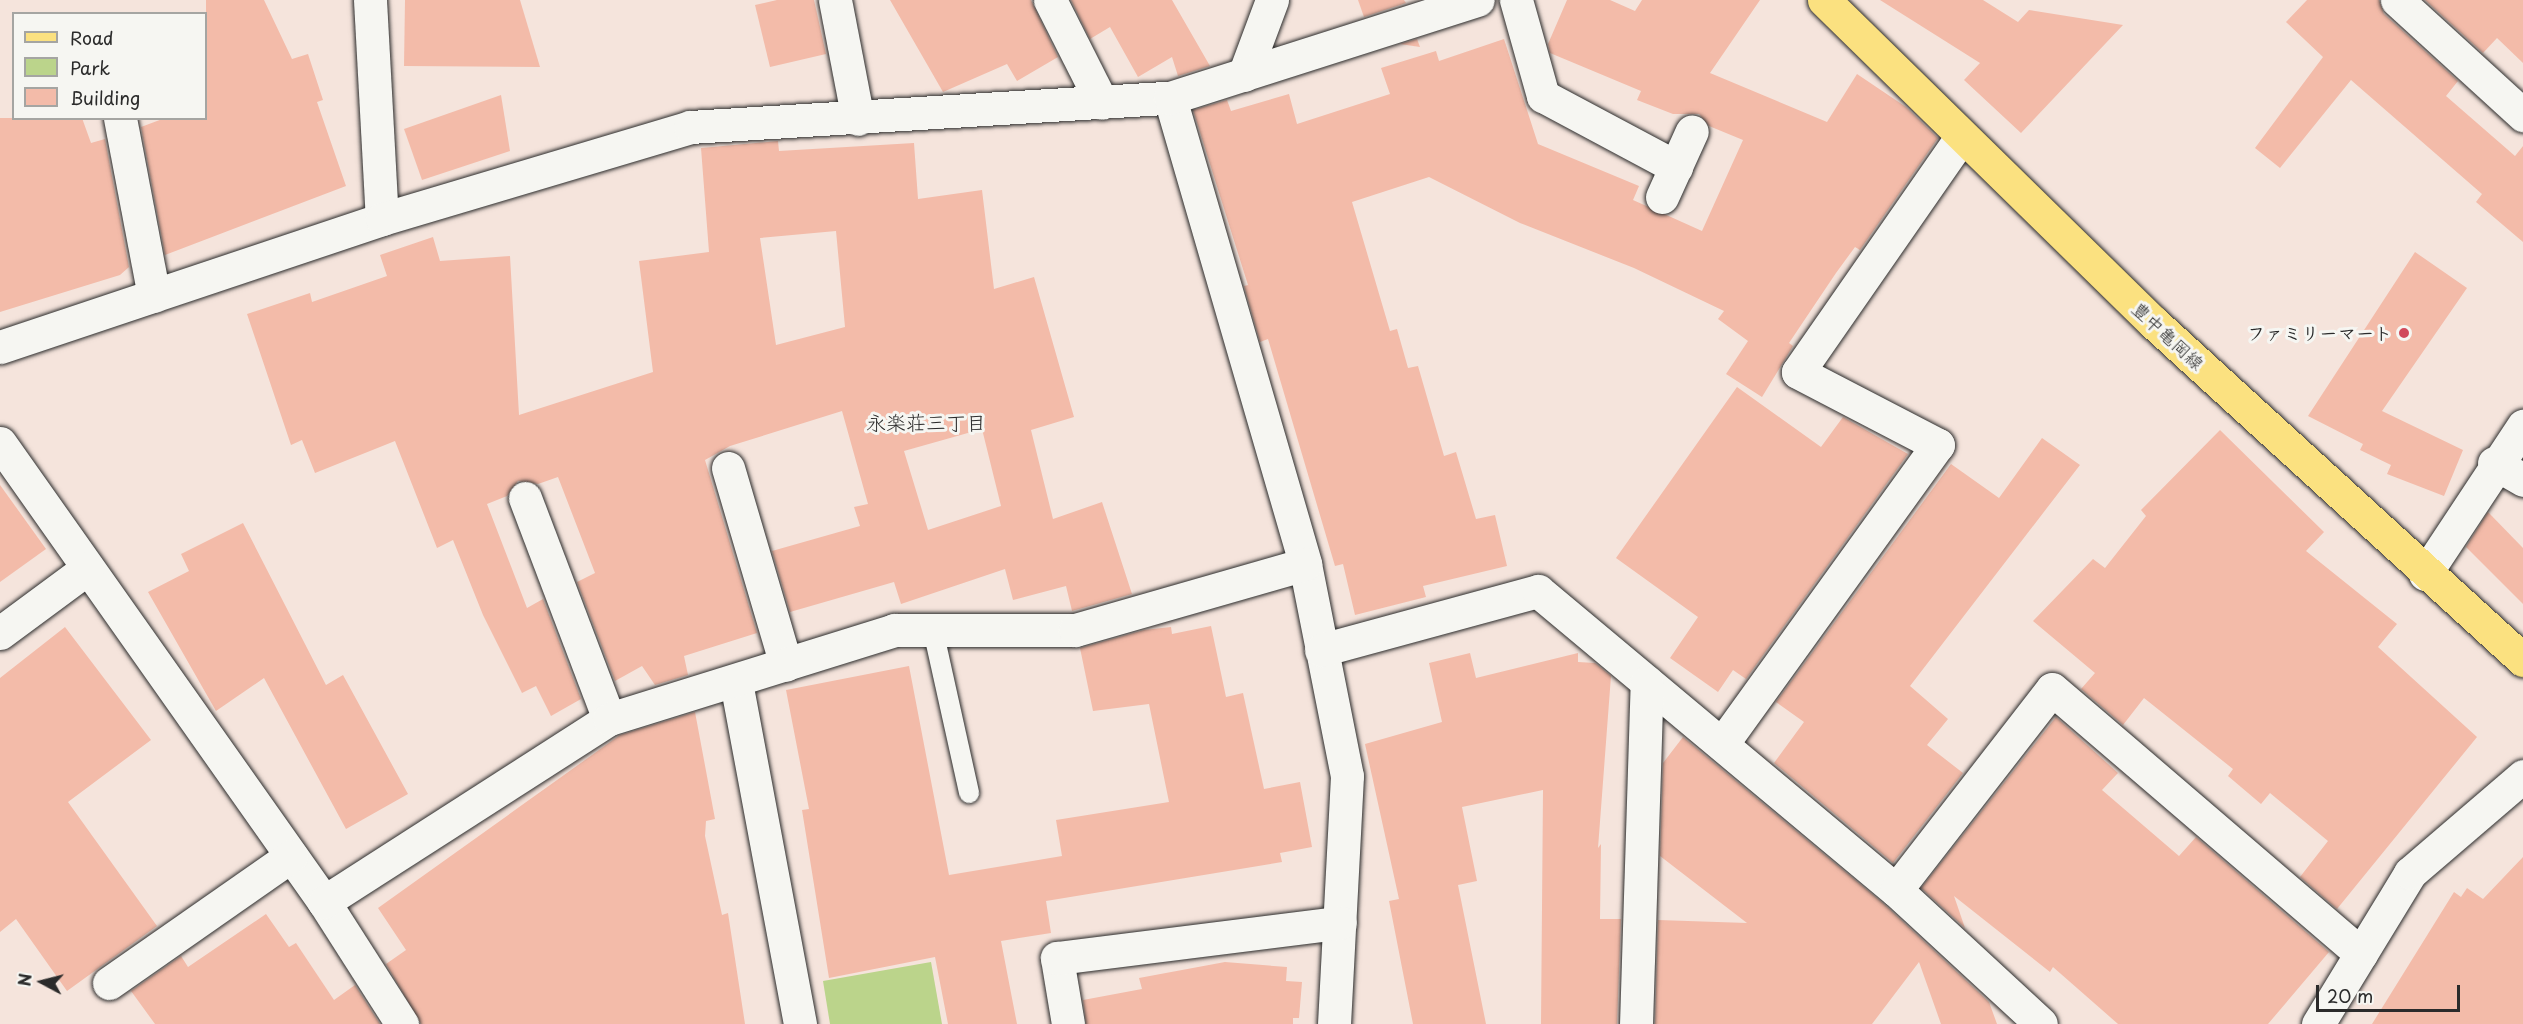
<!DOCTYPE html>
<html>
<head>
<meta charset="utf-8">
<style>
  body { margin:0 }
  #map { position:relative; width:2523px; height:1024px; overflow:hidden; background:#f5e4dc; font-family:"Playpen Sans","Klee One",sans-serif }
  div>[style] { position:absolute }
  .green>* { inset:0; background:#bbd48b }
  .building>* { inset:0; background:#f3bba9 }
  .roads { filter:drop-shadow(0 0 2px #2b2b2b) drop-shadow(0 0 2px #2b2b2b) }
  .lane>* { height:20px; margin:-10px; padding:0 10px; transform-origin:10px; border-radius:10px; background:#f6f6f2 }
  .street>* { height:33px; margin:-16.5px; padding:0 16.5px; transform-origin:16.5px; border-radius:16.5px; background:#f6f6f2 }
  .primary>* { height:33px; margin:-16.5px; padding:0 16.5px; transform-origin:16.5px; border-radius:16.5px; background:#fbe180 }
  .dots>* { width:16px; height:16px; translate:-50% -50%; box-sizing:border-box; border:3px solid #f6f6f2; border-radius:50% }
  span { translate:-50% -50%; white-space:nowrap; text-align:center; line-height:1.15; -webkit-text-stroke:6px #f6f6f2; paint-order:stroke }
  .poi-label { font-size:18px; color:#2b2b2b; font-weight:700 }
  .right { translate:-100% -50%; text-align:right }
  .street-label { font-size:18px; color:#2b2b2b }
  .neighbourhood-label { font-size:20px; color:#2b2b2b }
  .legend { position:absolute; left:12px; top:12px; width:195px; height:108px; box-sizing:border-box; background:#f6f6f2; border:2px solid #a5a5a2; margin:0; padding:8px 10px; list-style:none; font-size:18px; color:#2b2b2b }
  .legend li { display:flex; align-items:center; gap:12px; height:30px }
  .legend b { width:30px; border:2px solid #a5a5a2 }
  .north { position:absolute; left:12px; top:952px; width:60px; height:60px; -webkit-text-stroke:4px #f6f6f2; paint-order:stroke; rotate:277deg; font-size:16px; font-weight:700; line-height:24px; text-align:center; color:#2b2b2b }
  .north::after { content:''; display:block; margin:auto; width:21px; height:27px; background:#2b2b2b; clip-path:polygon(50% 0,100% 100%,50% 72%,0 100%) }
  .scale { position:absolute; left:2316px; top:985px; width:144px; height:27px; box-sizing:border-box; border:3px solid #2b2b2b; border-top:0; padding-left:8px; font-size:18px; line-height:21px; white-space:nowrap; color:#2b2b2b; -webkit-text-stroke:4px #f6f6f2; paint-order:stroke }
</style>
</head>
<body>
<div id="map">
  <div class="green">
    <div style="clip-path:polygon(931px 962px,942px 1024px,830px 1024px,823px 981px)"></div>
  </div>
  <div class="building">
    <div style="clip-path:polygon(206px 0,264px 0,292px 59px,308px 54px,323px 100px,317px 102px,346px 186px,165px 255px,141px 127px,165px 118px,206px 118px)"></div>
    <div style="clip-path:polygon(405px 0,520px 0,540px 67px,404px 66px)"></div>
    <div style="clip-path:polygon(777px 0,814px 0,826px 54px,770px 67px,755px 5px)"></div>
    <div style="clip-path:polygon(890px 0,1031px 0,1058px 57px,1017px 81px,1007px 64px,943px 92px)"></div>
    <div style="clip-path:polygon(1071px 0,1172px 0,1210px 66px,1178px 76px,1172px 57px,1138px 77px,1110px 27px,1090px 39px)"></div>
    <div style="clip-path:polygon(1358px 0,1404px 0,1406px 3px,1364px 17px)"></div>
    <div style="clip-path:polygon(1567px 0,1610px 0,1635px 11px,1642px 0,1760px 0,1710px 73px,1827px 122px,1857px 74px,1906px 107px,1938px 138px,1860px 250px,1855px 247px,1836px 273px,1789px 343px,1793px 346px,1762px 397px,1726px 374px,1748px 341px,1718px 319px,1724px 311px,1634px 268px,1520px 223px,1429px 177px,1352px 202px,1390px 331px,1397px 329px,1408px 368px,1418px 366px,1444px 456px,1456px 452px,1476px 519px,1495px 515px,1507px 566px,1423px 586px,1426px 597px,1355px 615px,1343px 564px,1335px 566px,1268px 339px,1260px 342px,1244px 286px,1248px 285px,1193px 110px,1227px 100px,1231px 111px,1289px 94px,1297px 124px,1390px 94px,1381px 68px,1436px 51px,1439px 61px,1504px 39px,1538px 144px,1639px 186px,1633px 200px,1702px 231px,1743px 140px,1709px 126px,1699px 114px,1673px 114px,1637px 100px,1641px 91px,1550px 53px,1548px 44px)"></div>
    <div style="clip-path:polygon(1880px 0,1983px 0,2018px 22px,2029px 10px,2123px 25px,2021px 133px,1964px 80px,1980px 63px)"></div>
    <div style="clip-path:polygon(2307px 0,2379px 0,2384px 14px,2458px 81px,2446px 96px,2515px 156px,2523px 146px,2523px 242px,2476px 202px,2482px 194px,2351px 80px,2280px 168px,2255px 148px,2323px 57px,2286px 22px)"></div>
    <div style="clip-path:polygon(2425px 0,2523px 0,2523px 63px,2497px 38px,2483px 53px)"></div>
    <div style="clip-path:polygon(1417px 39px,1420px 47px,1400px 44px)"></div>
    <div style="clip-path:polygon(501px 95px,510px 151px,422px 180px,404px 129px)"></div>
    <div style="clip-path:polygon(0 118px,82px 118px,91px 143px,105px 139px,129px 267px,120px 275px,0 312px)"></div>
    <div style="clip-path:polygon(evenodd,778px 141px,779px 151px,914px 143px,918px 199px,982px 190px,994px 289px,1034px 277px,1074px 417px,1031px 430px,1053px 519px,1102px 502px,1132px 594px,1072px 611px,1066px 586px,1013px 600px,1005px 569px,901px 604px,894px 582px,790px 612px,772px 551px,860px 526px,854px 507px,868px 504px,842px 411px,730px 446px,705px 460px,757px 633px,684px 656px,688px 675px,655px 685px,642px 666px,615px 681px,577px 582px,595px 573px,558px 477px,538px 484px,518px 481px,507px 496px,487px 504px,527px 608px,543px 599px,581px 699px,551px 716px,536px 686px,522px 693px,483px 615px,453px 540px,437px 548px,395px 441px,315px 473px,302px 440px,291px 445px,247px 314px,310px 293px,312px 302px,387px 276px,380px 255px,433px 237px,440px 261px,510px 256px,519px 415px,653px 372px,639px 261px,709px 252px,701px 148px,778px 141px,836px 231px,845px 327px,776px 345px,760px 238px,836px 231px,778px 141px,982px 429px,1001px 506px,928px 530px,904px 451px,982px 429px)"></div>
    <div style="clip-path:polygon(2415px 252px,2467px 288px,2382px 411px,2463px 450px,2444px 496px,2387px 474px,2391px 465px,2360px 450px,2363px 444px,2308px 416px)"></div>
    <div style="clip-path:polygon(1737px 387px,1821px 447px,1843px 417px,1908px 454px,1746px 679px,1733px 670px,1718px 692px,1670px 658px,1698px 617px,1616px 558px)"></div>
    <div style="clip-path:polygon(2220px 430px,2324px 532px,2306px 551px,2397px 624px,2378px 647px,2477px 737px,2337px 909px,2300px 877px,2328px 841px,2270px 793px,2261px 804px,2228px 776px,2233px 769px,2144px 698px,2123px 725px,2081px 689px,2095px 673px,2033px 621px,2093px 559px,2105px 568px,2146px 516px,2141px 510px)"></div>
    <div style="clip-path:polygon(2042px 438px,2080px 465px,1910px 686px,1948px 719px,1927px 745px,1963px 773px,1893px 863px,1774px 763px,1804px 722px,1776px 702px,1951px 464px,1999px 498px)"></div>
    <div style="clip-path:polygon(0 485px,46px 549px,0 582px)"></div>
    <div style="clip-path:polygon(2488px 512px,2523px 548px,2523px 604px,2466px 547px)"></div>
    <div style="clip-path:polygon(243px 523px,326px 685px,343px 675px,408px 794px,346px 829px,264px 678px,216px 711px,148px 592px,189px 571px,181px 554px)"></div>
    <div style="clip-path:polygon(1211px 626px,1226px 697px,1243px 693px,1264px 789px,1300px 782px,1312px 847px,1280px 853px,1282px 862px,1046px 901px,1051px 933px,1001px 941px,1017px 1024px,948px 1024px,935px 957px,829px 978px,802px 810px,809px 809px,786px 690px,909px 666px,949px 875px,1062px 856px,1056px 820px,1169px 802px,1149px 704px,1093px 711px,1080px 648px,1144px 630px,1171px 627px,1172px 634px)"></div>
    <div style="clip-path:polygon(65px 627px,151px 740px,68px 802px,157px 926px,67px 991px,16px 919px,0 932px,0 678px)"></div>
    <div style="clip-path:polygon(1470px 653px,1476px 678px,1578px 653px,1578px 662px,1595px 663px,1611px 676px,1598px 848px,1601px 844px,1600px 919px,1621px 919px,1617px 1024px,1541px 1024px,1543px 790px,1462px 807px,1477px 881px,1458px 885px,1486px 1024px,1413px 1024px,1389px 901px,1399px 899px,1365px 744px,1442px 722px,1429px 663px)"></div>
    <div style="clip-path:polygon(695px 712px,715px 819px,706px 821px,705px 836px,722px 915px,728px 913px,745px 1024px,421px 1024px,386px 964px,406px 950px,378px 908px,620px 735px)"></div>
    <div style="clip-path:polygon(2056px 717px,2118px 773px,2102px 790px,2179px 856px,2196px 837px,2329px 952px,2268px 1024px,2118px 1024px,2053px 967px,2050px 972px,1954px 896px,1965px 928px,1921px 888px)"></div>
    <div style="clip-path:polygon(1683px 737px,1884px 904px,1989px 1002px,1997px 1024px,1941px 1024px,1919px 962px,1872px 1024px,1655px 1024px,1658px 920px,1747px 923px,1660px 856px,1663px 763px)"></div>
    <div style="clip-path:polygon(2523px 857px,2523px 1024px,2372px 1024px,2454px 892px,2461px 897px,2467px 888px,2483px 899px)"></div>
    <div style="clip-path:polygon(266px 914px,289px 947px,296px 943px,334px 1000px,355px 985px,380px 1024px,155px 1024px,131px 991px,181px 956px,188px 967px)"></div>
    <div style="clip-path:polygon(1225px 962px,1287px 967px,1286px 981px,1302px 982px,1299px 1018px,1293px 1018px,1293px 1024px,1086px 1024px,1083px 1000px,1142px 989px,1139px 978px)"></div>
  </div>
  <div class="roads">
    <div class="lane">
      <div style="left:933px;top:630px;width:167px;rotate:77.5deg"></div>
    </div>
    <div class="street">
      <div style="left:370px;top:0;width:219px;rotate:86.9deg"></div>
      <div style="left:835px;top:0;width:121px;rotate:79.1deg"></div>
      <div style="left:1050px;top:0;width:115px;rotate:63.2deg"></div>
      <div style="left:1516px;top:0;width:100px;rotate:74.3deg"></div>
      <div style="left:1543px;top:96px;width:151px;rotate:28.1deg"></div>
      <div style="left:2397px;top:0;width:171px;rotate:42.4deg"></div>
      <div style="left:1244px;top:75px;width:80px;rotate:-69.5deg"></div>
      <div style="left:1170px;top:98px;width:485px;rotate:73.8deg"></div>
      <div style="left:1305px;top:564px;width:216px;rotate:78.8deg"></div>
      <div style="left:1347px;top:776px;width:248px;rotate:93deg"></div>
      <div style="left:120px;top:118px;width:181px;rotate:79.2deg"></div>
      <div style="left:1662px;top:197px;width:72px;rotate:-65.6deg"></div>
      <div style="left:0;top:347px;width:403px;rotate:-18.5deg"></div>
      <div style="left:382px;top:219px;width:321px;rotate:-16.6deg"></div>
      <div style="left:690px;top:127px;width:481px;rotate:-3.5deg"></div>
      <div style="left:1170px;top:98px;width:323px;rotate:-17.7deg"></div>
      <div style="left:0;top:443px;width:562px;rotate:54.78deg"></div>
      <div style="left:324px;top:902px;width:145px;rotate:57.4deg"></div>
      <div style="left:2494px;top:463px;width:34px;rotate:30deg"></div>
      <div style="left:728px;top:468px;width:205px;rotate:73.6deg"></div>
      <div style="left:525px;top:498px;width:236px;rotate:69.2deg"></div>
      <div style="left:2425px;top:574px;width:178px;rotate:-56.5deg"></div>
      <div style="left:0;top:633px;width:109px;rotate:-36.5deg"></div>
      <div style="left:1321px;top:650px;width:225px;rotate:-15.2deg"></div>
      <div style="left:1538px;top:591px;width:466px;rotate:39.9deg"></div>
      <div style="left:1896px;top:890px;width:197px;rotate:42.7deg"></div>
      <div style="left:736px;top:682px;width:348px;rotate:79.4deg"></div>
      <div style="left:1722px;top:744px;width:369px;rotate:-54.2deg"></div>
      <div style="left:1938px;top:445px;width:158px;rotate:-152.5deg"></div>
      <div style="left:1798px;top:372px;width:287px;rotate:-55.2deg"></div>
      <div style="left:1896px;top:890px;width:254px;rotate:-52.2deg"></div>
      <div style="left:2052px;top:689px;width:407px;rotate:40.6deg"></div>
      <div style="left:324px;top:902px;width:339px;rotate:-32.7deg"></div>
      <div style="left:609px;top:719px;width:299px;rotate:-17.3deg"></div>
      <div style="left:894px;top:630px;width:181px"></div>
      <div style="left:1075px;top:630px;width:239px;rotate:-16deg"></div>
      <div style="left:109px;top:983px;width:222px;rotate:-34.9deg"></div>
      <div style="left:1068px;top:1024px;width:67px;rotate:-99.5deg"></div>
      <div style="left:1057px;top:958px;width:285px;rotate:-7.1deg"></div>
      <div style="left:1636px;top:1024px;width:342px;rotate:-88.2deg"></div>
      <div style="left:2318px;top:1024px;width:177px;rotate:-58.6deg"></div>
      <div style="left:2410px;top:873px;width:149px;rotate:-40.6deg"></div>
    </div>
    <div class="primary">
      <div style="left:1824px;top:0;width:462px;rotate:44.4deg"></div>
      <div style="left:2154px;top:323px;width:500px;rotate:42.4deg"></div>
    </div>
  </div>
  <div class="dots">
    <div style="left:2404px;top:333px;background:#d1495b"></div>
  </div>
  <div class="poi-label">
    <span class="right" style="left:2392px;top:333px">ファミリーマート</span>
  </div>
  <div class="street-label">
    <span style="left:2168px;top:336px;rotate:43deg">豊中亀岡線</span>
  </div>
  <div class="neighbourhood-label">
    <span style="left:926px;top:422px">永楽荘三丁目</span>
  </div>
  <ul class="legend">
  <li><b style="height:8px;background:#fbe180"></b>Road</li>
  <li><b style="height:16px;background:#bbd48b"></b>Park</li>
  <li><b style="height:16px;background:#f3bba9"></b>Building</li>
  </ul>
  <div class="north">N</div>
  <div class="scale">20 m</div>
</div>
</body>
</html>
